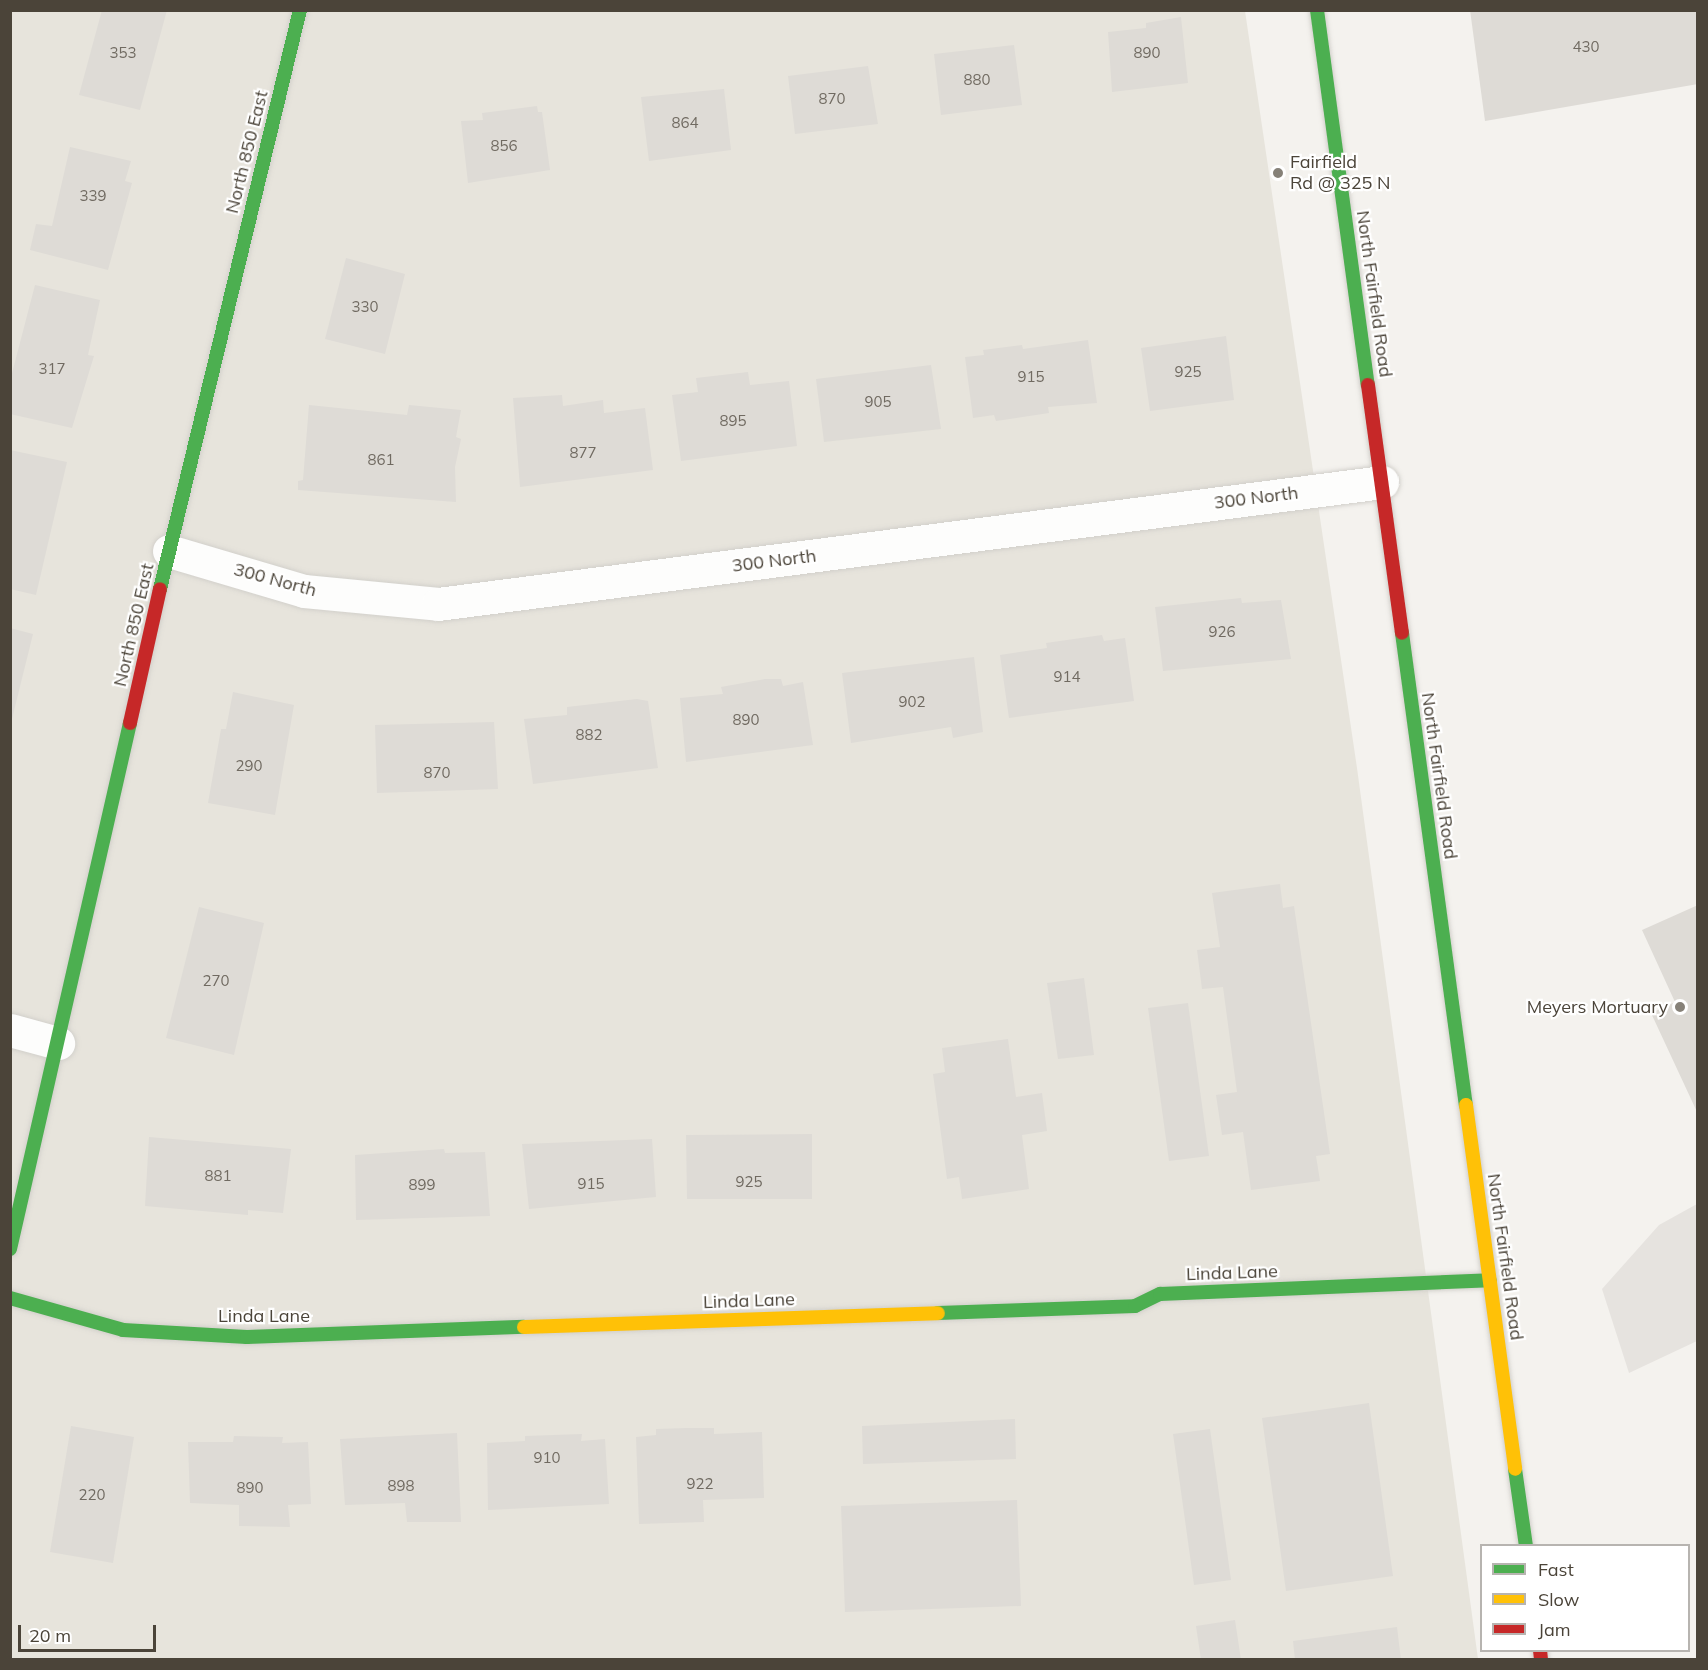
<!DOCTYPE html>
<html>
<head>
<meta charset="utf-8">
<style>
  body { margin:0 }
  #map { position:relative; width:1708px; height:1670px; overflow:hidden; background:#f4f2ee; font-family:Mulish,sans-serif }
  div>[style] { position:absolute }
  .residential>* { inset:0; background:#e7e4dc }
  .parking>* { inset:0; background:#e6e3df }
  .building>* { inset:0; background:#dedbd6 }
  .roads { filter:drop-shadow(0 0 2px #d2d0cb) drop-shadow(0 0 2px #d2d0cb) }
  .street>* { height:33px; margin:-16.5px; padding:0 16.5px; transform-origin:16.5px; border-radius:16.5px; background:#fdfdfc }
  .fast>* { height:14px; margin:-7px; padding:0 7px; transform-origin:7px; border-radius:7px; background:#4caf50 }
  .slow>* { height:14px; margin:-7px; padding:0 7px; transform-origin:7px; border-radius:7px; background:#ffc107 }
  .jam>* { height:14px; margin:-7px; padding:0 7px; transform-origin:7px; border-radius:7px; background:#c62828 }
  .dots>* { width:16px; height:16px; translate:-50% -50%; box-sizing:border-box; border:3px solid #fff; border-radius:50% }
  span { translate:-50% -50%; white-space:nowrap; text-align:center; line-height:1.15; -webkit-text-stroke:4.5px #fff; paint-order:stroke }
  .number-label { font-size:15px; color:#706a61 }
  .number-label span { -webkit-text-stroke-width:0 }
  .street-label { font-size:18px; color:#4b4439 }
  .poi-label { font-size:18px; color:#4b4439 }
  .left { translate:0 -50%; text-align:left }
  .right { translate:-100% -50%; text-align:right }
  .frame { position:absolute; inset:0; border:12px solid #4b4439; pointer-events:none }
  .legend { position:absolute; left:1480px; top:1544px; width:210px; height:108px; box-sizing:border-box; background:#fff; border:2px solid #b7b4b0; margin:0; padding:8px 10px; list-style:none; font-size:18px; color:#4b4439 }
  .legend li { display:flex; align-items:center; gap:12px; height:30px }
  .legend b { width:30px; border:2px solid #b7b4b0 }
  .scale { position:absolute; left:18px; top:1625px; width:138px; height:27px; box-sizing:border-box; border:3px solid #4b4439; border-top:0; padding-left:8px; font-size:18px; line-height:21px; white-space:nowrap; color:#4b4439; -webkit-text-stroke:4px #fff; paint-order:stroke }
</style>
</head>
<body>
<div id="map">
  <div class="residential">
    <div style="clip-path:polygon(11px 11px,1245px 11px,1357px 768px,1478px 1659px,11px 1660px)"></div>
  </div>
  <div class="parking">
    <div style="clip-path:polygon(1697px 1204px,1697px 1341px,1629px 1373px,1602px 1289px,1659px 1225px)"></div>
  </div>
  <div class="building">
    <div style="clip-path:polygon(102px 10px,167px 10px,140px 110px,79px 95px)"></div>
    <div style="clip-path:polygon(1470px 10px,1698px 10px,1698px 84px,1485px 121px)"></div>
    <div style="clip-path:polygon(1181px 17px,1188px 83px,1112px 92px,1108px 32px,1146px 28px,1146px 23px)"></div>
    <div style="clip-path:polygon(1014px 45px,1022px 105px,941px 115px,934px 54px)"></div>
    <div style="clip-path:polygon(868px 66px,878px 124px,795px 134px,788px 76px)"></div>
    <div style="clip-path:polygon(724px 89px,731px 150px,649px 161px,641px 97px)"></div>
    <div style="clip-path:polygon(537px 106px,538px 112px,542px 112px,550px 170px,468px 183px,461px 121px,483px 120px,482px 113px)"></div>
    <div style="clip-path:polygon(70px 147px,131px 161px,125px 181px,132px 183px,108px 270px,30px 250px,36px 224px,52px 226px)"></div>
    <div style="clip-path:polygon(346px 258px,405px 274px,385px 354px,325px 339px)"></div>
    <div style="clip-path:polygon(35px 285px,100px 300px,88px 355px,94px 356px,72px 428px,10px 414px,10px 381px)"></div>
    <div style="clip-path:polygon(1226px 336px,1234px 400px,1150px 411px,1141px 348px)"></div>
    <div style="clip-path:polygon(1088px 340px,1097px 403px,1048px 407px,1049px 413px,996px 421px,994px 415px,973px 418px,965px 357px,984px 355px,983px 350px,1022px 345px,1023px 349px)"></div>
    <div style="clip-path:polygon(931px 365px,941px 429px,824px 442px,816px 379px)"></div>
    <div style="clip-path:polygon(748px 372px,750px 385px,789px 381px,797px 446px,681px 461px,672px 395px,698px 392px,696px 378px)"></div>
    <div style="clip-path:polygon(562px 395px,563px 406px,603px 400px,604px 413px,645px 408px,653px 470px,520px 487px,513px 398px)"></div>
    <div style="clip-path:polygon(309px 405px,407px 415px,409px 405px,461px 410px,456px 437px,461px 439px,455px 467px,456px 502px,298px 490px,298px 481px,303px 480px)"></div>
    <div style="clip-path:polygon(10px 450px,67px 462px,36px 595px,10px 589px)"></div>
    <div style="clip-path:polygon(1241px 598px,1242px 603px,1281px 600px,1291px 659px,1163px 671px,1155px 607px)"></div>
    <div style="clip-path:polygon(10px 628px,33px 634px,11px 723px,10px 723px)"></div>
    <div style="clip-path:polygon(1102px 635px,1104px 641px,1125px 638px,1134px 701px,1009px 718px,1000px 655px,1047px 648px,1046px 643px)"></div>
    <div style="clip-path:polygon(974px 657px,983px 732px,953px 738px,951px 727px,851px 743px,842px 673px)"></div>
    <div style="clip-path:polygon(765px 679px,781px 679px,783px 686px,803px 682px,813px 745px,686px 762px,680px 698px,723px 694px,721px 687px)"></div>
    <div style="clip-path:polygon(233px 692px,294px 705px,275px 815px,208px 803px,221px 729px,226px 729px)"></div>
    <div style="clip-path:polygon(637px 699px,648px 701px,658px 768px,533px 784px,524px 719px,567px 715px,567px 707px)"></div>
    <div style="clip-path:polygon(494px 722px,498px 789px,377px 793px,375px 725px)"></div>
    <div style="clip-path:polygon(1280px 884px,1283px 908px,1294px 906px,1330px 1154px,1316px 1156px,1320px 1181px,1251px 1190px,1243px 1132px,1222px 1135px,1216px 1095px,1237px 1092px,1223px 987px,1202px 989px,1197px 950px,1220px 947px,1212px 893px)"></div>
    <div style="clip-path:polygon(1698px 905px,1698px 1114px,1651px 1013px,1675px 1002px,1642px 930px)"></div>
    <div style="clip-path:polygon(199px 907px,264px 923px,234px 1055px,166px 1038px)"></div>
    <div style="clip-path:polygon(1084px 978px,1094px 1055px,1058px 1059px,1047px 983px)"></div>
    <div style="clip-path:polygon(1188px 1003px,1209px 1156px,1169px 1161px,1148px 1008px)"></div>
    <div style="clip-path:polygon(1008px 1039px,1016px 1097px,1042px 1093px,1047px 1131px,1022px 1135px,1029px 1189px,962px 1199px,959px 1177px,947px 1179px,933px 1074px,945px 1072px,942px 1048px)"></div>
    <div style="clip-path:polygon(812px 1134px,812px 1199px,687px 1199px,686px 1135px)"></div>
    <div style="clip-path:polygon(149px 1137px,291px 1149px,283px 1213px,248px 1210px,248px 1215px,145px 1206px)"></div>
    <div style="clip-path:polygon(652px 1139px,656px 1197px,529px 1209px,522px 1144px)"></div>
    <div style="clip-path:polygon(444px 1149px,445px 1153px,485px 1152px,490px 1216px,356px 1220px,355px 1155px)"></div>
    <div style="clip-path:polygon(1369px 1403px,1393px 1576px,1286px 1591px,1262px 1418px)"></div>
    <div style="clip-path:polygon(1015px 1419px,1016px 1459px,863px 1464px,862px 1426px)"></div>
    <div style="clip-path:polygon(71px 1426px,134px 1437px,113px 1563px,50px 1552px)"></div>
    <div style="clip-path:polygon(687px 1428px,714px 1428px,714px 1434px,762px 1432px,764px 1498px,703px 1500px,704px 1522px,639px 1524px,636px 1437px,656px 1435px,656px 1429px)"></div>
    <div style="clip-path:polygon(1210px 1429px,1231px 1580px,1194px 1585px,1173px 1434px)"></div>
    <div style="clip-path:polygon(457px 1433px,461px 1522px,407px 1522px,405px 1503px,345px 1505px,340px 1439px)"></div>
    <div style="clip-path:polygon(582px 1434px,581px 1441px,605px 1439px,609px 1504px,488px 1510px,487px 1443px,525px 1441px,525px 1436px)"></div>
    <div style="clip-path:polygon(234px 1436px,283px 1437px,282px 1443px,308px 1442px,311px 1504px,288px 1505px,290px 1527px,239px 1526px,239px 1505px,190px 1503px,188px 1442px,233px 1442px)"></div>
    <div style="clip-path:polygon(1017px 1500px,1021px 1606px,845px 1612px,841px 1506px)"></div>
    <div style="clip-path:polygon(1235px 1620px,1241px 1660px,1201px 1660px,1196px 1626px)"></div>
    <div style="clip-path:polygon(1397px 1627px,1401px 1660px,1295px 1660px,1293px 1641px)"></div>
  </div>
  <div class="roads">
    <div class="street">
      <div style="left:169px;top:551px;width:141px;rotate:16.5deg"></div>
      <div style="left:304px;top:591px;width:135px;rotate:5.5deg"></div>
      <div style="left:438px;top:604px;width:952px;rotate:-7.36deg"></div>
      <div style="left:10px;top:1030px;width:50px;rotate:15.2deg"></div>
    </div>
    <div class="fast">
      <div style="left:1317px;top:10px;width:378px;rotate:82.3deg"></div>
      <div style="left:160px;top:589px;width:596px;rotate:-76.41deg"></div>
      <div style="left:1402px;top:633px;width:476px;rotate:82.3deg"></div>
      <div style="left:10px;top:1249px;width:540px;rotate:-77.15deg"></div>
      <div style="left:10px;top:1298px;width:117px;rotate:15.8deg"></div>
      <div style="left:123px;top:1330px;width:124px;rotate:3.2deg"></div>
      <div style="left:247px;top:1337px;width:277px;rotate:-2.1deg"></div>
      <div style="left:938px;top:1313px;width:197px;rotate:-2deg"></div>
      <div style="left:1135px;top:1306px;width:28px;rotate:-26deg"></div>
      <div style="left:1160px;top:1294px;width:330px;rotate:-2.4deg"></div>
      <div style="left:1515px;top:1469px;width:78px;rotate:81.9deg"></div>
    </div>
    <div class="slow">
      <div style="left:1466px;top:1105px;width:367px;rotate:82.3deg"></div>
      <div style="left:524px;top:1327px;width:414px;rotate:-1.9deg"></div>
    </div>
    <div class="jam">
      <div style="left:1368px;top:385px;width:250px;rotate:82.2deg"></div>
      <div style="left:130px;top:723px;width:137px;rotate:-77.4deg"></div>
      <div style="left:1540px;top:1650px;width:10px;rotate:84deg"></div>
    </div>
  </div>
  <div class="dots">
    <div style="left:1278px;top:173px;background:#868178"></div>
    <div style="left:1680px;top:1007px;background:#868178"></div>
  </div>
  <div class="number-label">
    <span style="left:1586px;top:47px">430</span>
    <span style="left:123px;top:53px">353</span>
    <span style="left:1147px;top:53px">890</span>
    <span style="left:977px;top:80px">880</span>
    <span style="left:832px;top:99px">870</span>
    <span style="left:685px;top:123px">864</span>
    <span style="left:504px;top:146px">856</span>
    <span style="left:93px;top:196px">339</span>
    <span style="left:365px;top:307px">330</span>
    <span style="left:52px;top:369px">317</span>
    <span style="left:1188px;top:372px">925</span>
    <span style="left:1031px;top:377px">915</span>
    <span style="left:878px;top:402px">905</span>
    <span style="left:733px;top:421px">895</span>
    <span style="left:583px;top:453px">877</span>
    <span style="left:381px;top:460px">861</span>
    <span style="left:1222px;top:632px">926</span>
    <span style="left:1067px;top:677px">914</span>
    <span style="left:912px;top:702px">902</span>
    <span style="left:746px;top:720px">890</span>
    <span style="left:589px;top:735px">882</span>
    <span style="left:249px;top:766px">290</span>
    <span style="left:437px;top:773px">870</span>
    <span style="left:216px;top:981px">270</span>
    <span style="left:218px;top:1176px">881</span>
    <span style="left:749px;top:1182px">925</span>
    <span style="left:591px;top:1184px">915</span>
    <span style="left:422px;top:1185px">899</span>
    <span style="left:547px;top:1458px">910</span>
    <span style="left:700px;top:1484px">922</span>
    <span style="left:401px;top:1486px">898</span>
    <span style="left:250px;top:1488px">890</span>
    <span style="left:92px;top:1495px">220</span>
  </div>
  <div class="street-label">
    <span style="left:247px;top:152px;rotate:-76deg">North 850 East</span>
    <span style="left:1374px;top:294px;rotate:82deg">North Fairfield Road</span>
    <span style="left:1256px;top:498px;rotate:-7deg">300 North</span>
    <span style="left:774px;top:561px;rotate:-7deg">300 North</span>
    <span style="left:275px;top:580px;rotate:15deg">300 North</span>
    <span style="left:134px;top:625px;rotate:-77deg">North 850 East</span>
    <span style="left:1439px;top:776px;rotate:82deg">North Fairfield Road</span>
    <span style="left:1505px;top:1257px;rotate:82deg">North Fairfield Road</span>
    <span style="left:1232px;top:1273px;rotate:-2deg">Linda Lane</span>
    <span style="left:749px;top:1301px;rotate:-2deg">Linda Lane</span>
    <span style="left:264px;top:1316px">Linda Lane</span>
  </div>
  <div class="poi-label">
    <span class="left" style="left:1290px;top:173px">Fairfield<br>Rd @ 325 N</span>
    <span class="right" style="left:1668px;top:1007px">Meyers Mortuary</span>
  </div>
  <div class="frame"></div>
  <ul class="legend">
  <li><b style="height:8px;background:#4caf50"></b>Fast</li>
  <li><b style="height:8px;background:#ffc107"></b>Slow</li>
  <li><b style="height:8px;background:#c62828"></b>Jam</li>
  </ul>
  <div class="scale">20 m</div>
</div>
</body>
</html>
